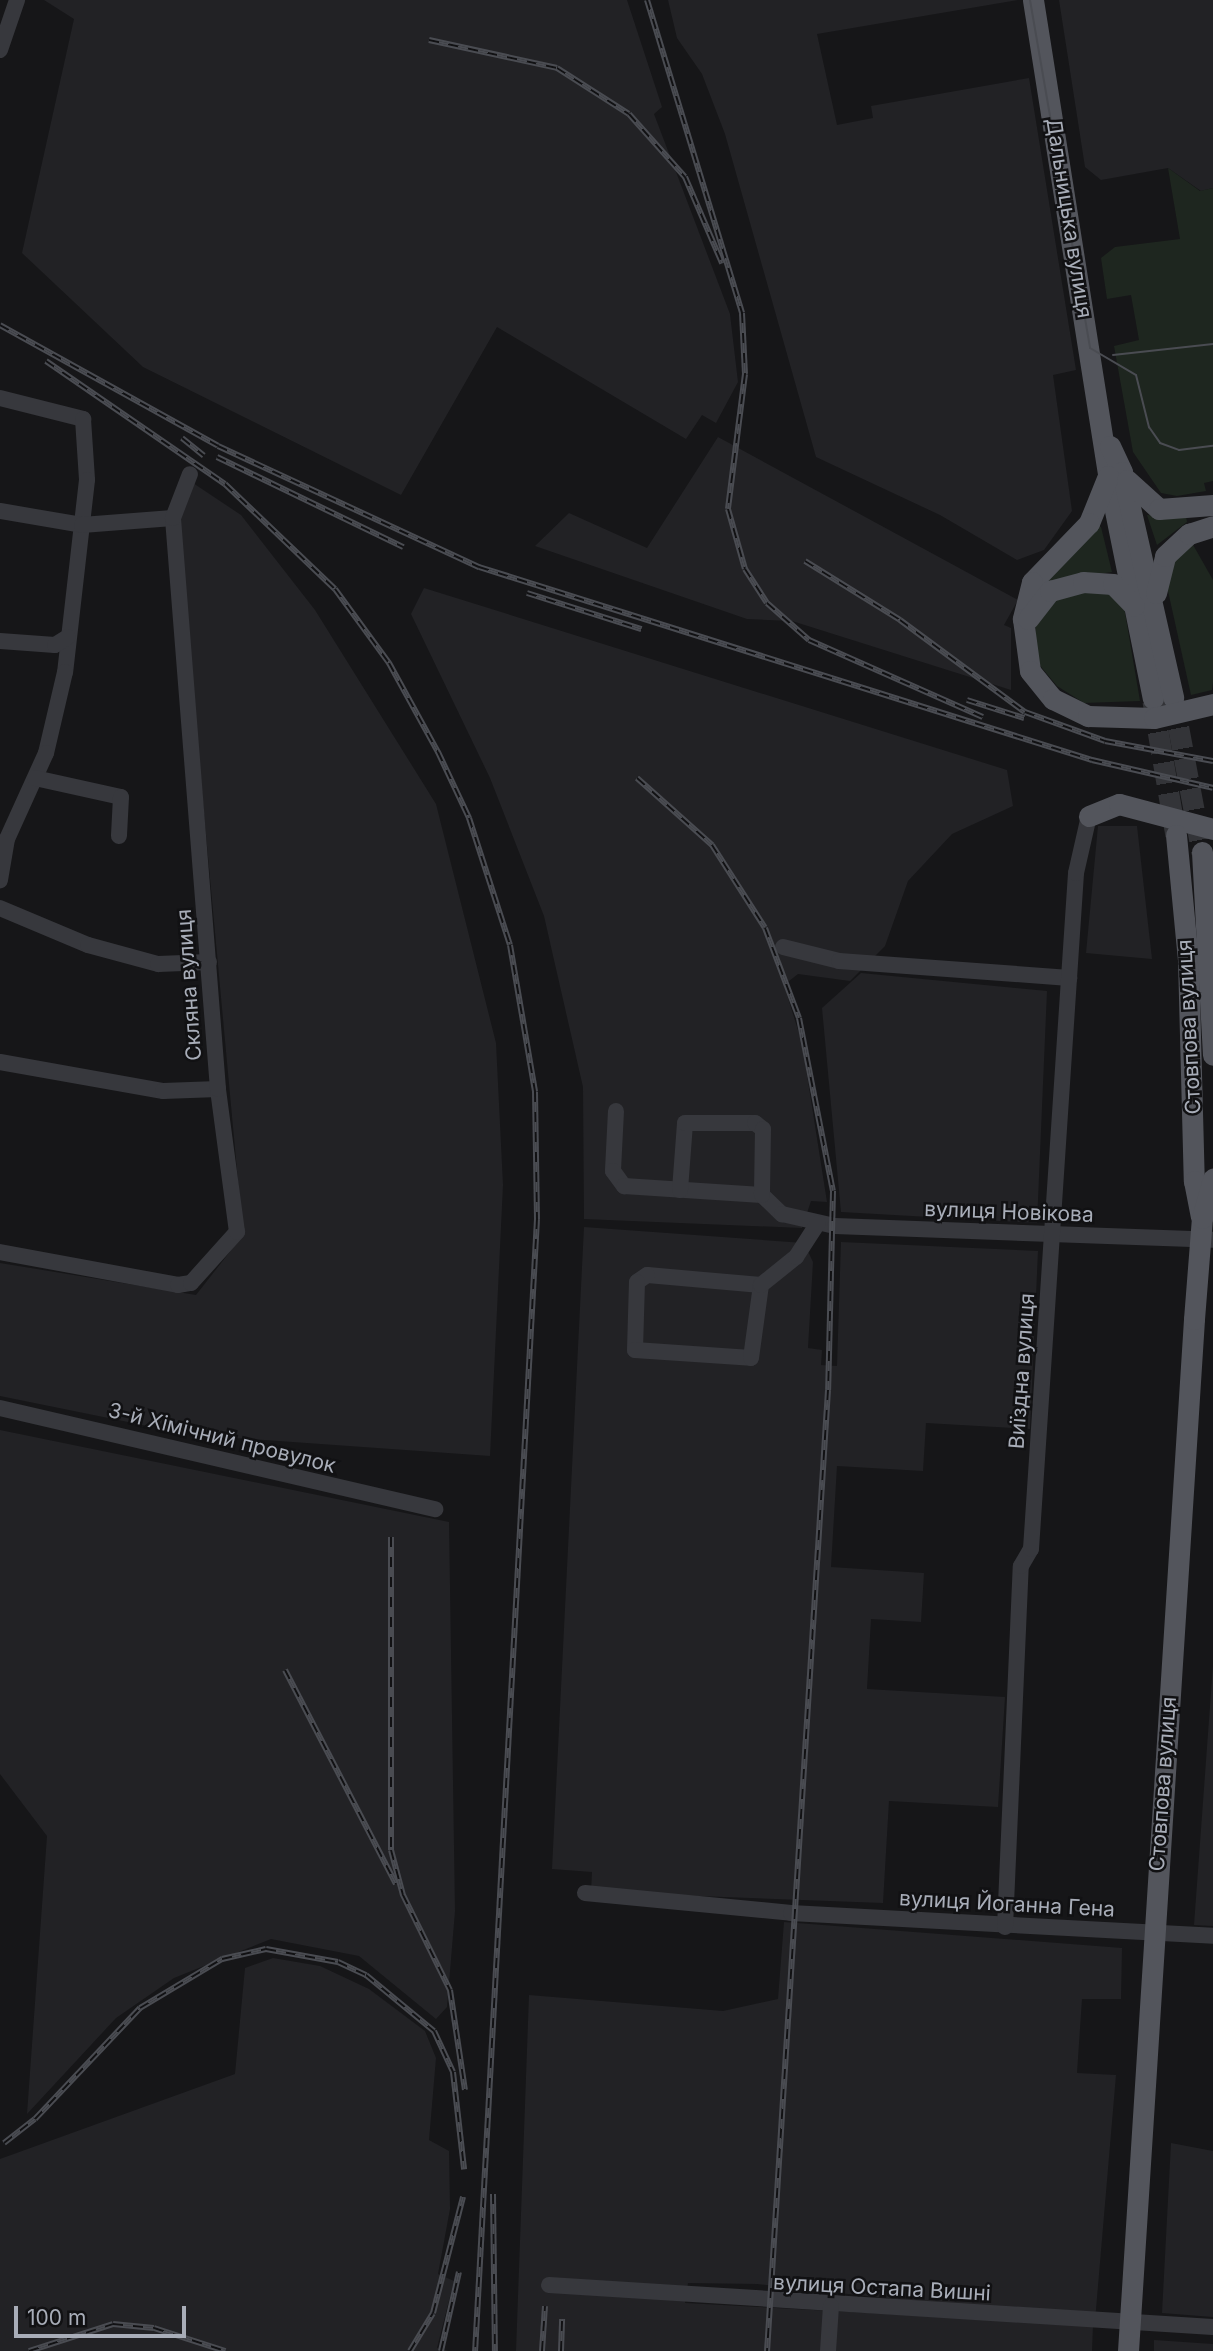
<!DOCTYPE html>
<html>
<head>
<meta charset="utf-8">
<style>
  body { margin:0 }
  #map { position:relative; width:1213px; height:2351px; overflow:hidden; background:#161618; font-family:Inter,sans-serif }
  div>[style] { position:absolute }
  .built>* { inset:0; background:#222225 }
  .green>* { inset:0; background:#1e261f }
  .major-tunnel>* { height:21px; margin-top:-10.5px; transform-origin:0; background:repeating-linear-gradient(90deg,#333438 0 21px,transparent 0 31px) }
  .minor>* { height:16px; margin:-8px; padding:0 8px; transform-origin:8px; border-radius:8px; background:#37383d }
  .major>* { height:21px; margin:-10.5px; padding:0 10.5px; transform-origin:10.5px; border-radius:10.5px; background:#53555c }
  .tram>* { height:2px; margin:-1px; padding:0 1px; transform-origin:1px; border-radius:1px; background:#4a4c52 }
  .rail>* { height:6px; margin-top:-3px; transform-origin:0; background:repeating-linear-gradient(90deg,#111113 0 10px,#4a4c52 0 20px); box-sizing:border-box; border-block:2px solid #4a4c52 }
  span { translate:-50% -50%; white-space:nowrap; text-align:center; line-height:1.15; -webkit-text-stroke:5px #111113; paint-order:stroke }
  .street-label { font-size:21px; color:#a8adb8 }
  .scale { position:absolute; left:14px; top:2306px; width:172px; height:32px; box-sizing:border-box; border:4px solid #a8adb8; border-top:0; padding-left:9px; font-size:21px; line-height:24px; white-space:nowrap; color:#a8adb8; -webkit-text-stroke:5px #111113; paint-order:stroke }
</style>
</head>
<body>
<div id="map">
  <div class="built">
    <div style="clip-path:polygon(44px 0,627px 0,662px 107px,654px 114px,730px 314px,738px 382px,716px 423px,702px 415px,686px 439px,497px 327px,401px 495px,143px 367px,22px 253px,74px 19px)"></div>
    <div style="clip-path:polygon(668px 0,1018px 0,817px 34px,837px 125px,873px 118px,871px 106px,1029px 78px,1076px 370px,1053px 375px,1072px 511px,1044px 550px,1017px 560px,940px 515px,816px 457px,725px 134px,702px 74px,677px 38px)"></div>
    <div style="clip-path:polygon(1059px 0,1213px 0,1213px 188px,1201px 191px,1168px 168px,1101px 180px,1085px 167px)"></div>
    <div style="clip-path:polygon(718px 437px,1018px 600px,1004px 625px,1011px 628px,1011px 690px,792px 621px,747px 619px,535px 546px,569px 513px,647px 548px)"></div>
    <div style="clip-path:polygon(190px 481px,241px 515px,315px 610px,436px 804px,496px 1043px,503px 1185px,490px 1456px,192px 1435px,0 1396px,0 1263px,196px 1295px,243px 1235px,177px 521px)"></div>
    <div style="clip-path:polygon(424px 588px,1007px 770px,1013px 806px,952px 834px,908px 881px,885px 946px,850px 981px,798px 974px,784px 985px,802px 1043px,827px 1202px,811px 1201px,802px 1228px,584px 1219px,583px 1087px,544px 916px,490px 778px,411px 614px)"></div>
    <div style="clip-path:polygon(1098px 826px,1137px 826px,1152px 959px,1086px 953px)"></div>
    <div style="clip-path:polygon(861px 973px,1047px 991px,1037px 1223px,841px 1212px,822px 1008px)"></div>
    <div style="clip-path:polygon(584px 1227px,804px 1243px,813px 1262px,808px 1348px,822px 1350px,821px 1365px,837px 1366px,841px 1242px,1038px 1251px,1030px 1429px,926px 1423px,923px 1471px,837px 1466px,831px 1567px,924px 1573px,921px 1622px,871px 1619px,867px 1689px,1005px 1697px,998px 1807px,889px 1801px,883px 1903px,591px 1892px,592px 1872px,552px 1869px)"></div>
    <div style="clip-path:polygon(0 1430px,449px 1522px,455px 1911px,447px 2007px,436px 2019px,359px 1956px,271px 1939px,174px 1978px,116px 2018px,27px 2114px,47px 1836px,0 1774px)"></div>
    <div style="clip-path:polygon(1213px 1665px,1213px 1926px,1194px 1925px)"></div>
    <div style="clip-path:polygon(784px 1922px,1122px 1948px,1121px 1999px,1082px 1999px,1077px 2073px,1116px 2075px,1095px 2321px,757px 2284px,688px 2283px,685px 2303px,1093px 2325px,1092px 2351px,516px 2351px,529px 1995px,723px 2011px,778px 1999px)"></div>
    <div style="clip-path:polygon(273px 1958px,320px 1966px,369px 1989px,425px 2031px,436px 2058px,429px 2140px,449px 2151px,450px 2209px,438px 2274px,454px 2281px,437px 2348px,448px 2351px,0 2351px,0 2159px,235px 2074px,245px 1968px)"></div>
    <div style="clip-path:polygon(1171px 2143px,1213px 2151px,1213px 2317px,1162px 2313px)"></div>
    <div style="clip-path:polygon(1154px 2340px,1213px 2344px,1213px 2351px,1154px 2351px)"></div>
  </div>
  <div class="green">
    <div style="clip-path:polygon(1168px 168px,1200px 191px,1213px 188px,1213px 481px,1204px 483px,1206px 491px,1177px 496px,1161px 493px,1133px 452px,1114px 346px,1139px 340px,1131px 295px,1107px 299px,1101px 258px,1115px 247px,1180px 239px)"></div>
    <div style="clip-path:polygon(1147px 515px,1186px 516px,1187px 522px,1157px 545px)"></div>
    <div style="clip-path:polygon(1101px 527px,1112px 572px,1044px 582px,1098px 527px)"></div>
    <div style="clip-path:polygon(1192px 543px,1213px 580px,1213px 682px,1212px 690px,1191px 695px,1166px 582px,1173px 560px)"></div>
    <div style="clip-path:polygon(1104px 589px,1123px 601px,1140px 701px,1084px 703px,1057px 686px,1037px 662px,1035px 618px,1055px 594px)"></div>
  </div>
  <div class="major-tunnel">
    <div style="left:1173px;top:697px;width:158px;rotate:79.4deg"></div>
    <div style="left:1153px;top:701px;width:136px;rotate:80.3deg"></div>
  </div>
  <div class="minor">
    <div style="left:0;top:50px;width:53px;rotate:-71.2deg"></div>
    <div style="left:0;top:398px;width:86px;rotate:14.2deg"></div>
    <div style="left:83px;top:419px;width:61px;rotate:86.2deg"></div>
    <div style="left:87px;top:480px;width:193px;rotate:96.5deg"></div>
    <div style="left:65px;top:672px;width:83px;rotate:103.2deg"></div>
    <div style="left:46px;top:753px;width:94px;rotate:114.4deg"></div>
    <div style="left:7px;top:839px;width:42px;rotate:99.7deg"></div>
    <div style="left:0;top:511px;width:83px;rotate:9.7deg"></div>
    <div style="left:82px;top:525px;width:91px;rotate:-4.4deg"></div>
    <div style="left:0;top:641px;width:55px;rotate:4.2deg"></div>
    <div style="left:55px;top:645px;width:15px;rotate:-32deg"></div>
    <div style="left:35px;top:778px;width:88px;rotate:12.5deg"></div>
    <div style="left:121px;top:797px;width:39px;rotate:93deg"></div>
    <div style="left:0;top:908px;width:95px;rotate:22.8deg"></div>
    <div style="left:88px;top:945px;width:73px;rotate:15.2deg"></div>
    <div style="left:158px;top:964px;width:51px;rotate:-2.2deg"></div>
    <div style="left:783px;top:947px;width:58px;rotate:14deg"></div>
    <div style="left:839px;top:961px;width:231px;rotate:4.2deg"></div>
    <div style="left:0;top:1062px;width:166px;rotate:10.1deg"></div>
    <div style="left:163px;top:1091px;width:55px;rotate:-2.1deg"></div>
    <div style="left:616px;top:1111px;width:60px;rotate:92.9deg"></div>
    <div style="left:613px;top:1171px;width:19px;rotate:54deg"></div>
    <div style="left:624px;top:1186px;width:138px;rotate:3.7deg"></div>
    <div style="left:762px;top:1195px;width:28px;rotate:44deg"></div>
    <div style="left:782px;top:1214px;width:54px;rotate:12.8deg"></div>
    <div style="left:835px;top:1226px;width:378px;rotate:2.1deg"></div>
    <div style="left:680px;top:1190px;width:67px;rotate:-85.7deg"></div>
    <div style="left:685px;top:1123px;width:70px"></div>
    <div style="left:755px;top:1123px;width:10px;rotate:37deg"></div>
    <div style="left:763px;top:1129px;width:66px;rotate:90.9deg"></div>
    <div style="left:0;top:1252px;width:181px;rotate:10.5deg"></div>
    <div style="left:178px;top:1285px;width:13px;rotate:-9deg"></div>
    <div style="left:191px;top:1283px;width:69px;rotate:-48deg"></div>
    <div style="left:237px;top:1232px;width:144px;rotate:-97.6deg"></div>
    <div style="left:218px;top:1089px;width:573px;rotate:-94.51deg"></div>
    <div style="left:173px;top:518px;width:47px;rotate:-68.9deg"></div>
    <div style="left:761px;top:1285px;width:114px;rotate:-175deg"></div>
    <div style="left:647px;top:1275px;width:12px;rotate:145deg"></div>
    <div style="left:637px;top:1282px;width:68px;rotate:91.7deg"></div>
    <div style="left:635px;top:1350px;width:116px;rotate:3.9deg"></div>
    <div style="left:751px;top:1358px;width:74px;rotate:-82.2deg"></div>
    <div style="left:761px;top:1285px;width:45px;rotate:-38.7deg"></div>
    <div style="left:796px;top:1257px;width:40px;rotate:-57.1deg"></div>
    <div style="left:0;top:1408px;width:447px;rotate:13.1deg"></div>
    <div style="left:585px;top:1893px;width:207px;rotate:5.5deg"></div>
    <div style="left:791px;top:1913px;width:423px;rotate:3.1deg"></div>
    <div style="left:1005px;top:1927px;width:361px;rotate:-87.5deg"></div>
    <div style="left:1021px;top:1566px;width:20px;rotate:-60deg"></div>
    <div style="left:1031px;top:1549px;width:677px;rotate:-86.19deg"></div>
    <div style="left:1076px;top:873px;width:58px;rotate:-77.2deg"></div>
    <div style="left:549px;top:2285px;width:665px;rotate:3.62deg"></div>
    <div style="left:828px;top:2351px;width:45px;rotate:-86.2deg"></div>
  </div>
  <div class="major">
    <div style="left:1033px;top:0;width:482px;rotate:81deg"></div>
    <div style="left:1108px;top:476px;width:227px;rotate:78.6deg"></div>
    <div style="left:1110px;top:446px;width:29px;rotate:65deg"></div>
    <div style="left:1122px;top:472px;width:231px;rotate:77.2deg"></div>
    <div style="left:1108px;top:476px;width:51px;rotate:112deg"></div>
    <div style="left:1089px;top:523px;width:82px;rotate:134deg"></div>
    <div style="left:1032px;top:582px;width:38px;rotate:104deg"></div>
    <div style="left:1023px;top:619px;width:52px;rotate:82.3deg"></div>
    <div style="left:1030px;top:671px;width:36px;rotate:51deg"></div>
    <div style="left:1053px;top:699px;width:39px;rotate:26deg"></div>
    <div style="left:1088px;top:716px;width:66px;rotate:1.7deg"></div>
    <div style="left:1154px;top:718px;width:61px;rotate:-13.3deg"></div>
    <div style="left:1127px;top:480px;width:43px;rotate:42.2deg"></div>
    <div style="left:1159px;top:509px;width:54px;rotate:-4.2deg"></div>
    <div style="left:1156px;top:593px;width:38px;rotate:-76deg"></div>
    <div style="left:1165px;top:556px;width:33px;rotate:-43deg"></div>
    <div style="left:1189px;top:534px;width:25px;rotate:-18deg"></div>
    <div style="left:1028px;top:619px;width:36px;rotate:-52deg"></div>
    <div style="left:1050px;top:591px;width:34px;rotate:-15deg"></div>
    <div style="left:1083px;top:582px;width:30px;rotate:4deg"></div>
    <div style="left:1113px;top:584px;width:30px;rotate:46deg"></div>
    <div style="left:1089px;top:816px;width:32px;rotate:-22deg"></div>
    <div style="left:1119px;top:804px;width:97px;rotate:14.9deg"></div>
    <div style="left:1176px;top:835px;width:125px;rotate:84.5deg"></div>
    <div style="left:1188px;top:959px;width:222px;rotate:88.5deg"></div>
    <div style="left:1194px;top:1181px;width:36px;rotate:79deg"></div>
    <div style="left:1202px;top:852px;width:203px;rotate:86.9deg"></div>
    <div style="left:1128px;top:2351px;width:1034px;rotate:-86.34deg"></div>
    <div style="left:1194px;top:1319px;width:101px;rotate:-85.5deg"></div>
    <div style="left:1202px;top:1218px;width:41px;rotate:-74.2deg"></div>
  </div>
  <div class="tram">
    <div style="left:1030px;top:0;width:353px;rotate:80.2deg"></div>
    <div style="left:1090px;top:348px;width:53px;rotate:30.4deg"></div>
    <div style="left:1136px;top:375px;width:54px;rotate:76deg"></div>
    <div style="left:1149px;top:427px;width:19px;rotate:55deg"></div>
    <div style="left:1160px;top:443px;width:20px;rotate:20deg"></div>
    <div style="left:1179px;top:450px;width:34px;rotate:-7deg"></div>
    <div style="left:1113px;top:355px;width:101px;rotate:-6.3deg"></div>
  </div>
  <div class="rail">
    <div style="left:647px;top:0;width:327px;rotate:73.1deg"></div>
    <div style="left:742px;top:313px;width:61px;rotate:87.2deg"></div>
    <div style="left:745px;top:374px;width:136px;rotate:97.2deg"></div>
    <div style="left:728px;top:509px;width:62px;rotate:74.2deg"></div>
    <div style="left:745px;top:569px;width:40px;rotate:57.1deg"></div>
    <div style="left:767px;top:603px;width:56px;rotate:41.4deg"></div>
    <div style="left:809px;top:640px;width:190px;rotate:23.9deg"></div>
    <div style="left:429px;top:40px;width:131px;rotate:12.3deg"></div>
    <div style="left:557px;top:68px;width:85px;rotate:32.6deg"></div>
    <div style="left:629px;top:114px;width:84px;rotate:48.4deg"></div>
    <div style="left:685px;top:177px;width:94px;rotate:66.7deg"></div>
    <div style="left:0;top:325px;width:249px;rotate:29deg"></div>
    <div style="left:218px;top:446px;width:288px;rotate:24.9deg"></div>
    <div style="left:479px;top:567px;width:643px;rotate:17.48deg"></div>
    <div style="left:1092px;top:760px;width:124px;rotate:13deg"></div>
    <div style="left:46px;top:361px;width:217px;rotate:34.5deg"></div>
    <div style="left:225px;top:484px;width:152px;rotate:43.7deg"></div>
    <div style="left:335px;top:589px;width:92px;rotate:53.9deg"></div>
    <div style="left:389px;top:663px;width:102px;rotate:61.2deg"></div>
    <div style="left:438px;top:752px;width:73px;rotate:64.8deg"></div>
    <div style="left:469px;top:818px;width:133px;rotate:72.1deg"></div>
    <div style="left:510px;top:945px;width:149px;rotate:80.3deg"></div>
    <div style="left:535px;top:1092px;width:127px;rotate:89.1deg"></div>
    <div style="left:537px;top:1219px;width:1134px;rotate:93.13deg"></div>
    <div style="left:182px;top:438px;width:28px;rotate:39deg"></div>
    <div style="left:217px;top:457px;width:207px;rotate:25.8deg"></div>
    <div style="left:805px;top:561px;width:112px;rotate:31.8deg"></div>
    <div style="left:900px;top:620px;width:155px;rotate:36.4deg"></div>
    <div style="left:1025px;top:712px;width:85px;rotate:19.9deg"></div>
    <div style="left:1105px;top:741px;width:110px;rotate:10.5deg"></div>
    <div style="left:527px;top:593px;width:120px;rotate:17.5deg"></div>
    <div style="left:967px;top:700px;width:60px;rotate:17.5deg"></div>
    <div style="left:637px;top:778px;width:101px;rotate:41.8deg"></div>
    <div style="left:712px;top:845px;width:98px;rotate:57.4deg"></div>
    <div style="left:765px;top:928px;width:96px;rotate:69.3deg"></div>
    <div style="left:799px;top:1018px;width:176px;rotate:78.9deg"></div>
    <div style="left:833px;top:1191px;width:199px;rotate:91.4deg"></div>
    <div style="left:828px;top:1390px;width:963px;rotate:93.63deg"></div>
    <div style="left:391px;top:1537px;width:313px;rotate:90deg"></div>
    <div style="left:391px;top:1850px;width:47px;rotate:75.1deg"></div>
    <div style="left:403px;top:1895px;width:106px;rotate:63.7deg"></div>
    <div style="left:450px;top:1990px;width:101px;rotate:81.5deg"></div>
    <div style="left:285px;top:1670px;width:241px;rotate:62.6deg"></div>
    <div style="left:4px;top:2143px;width:39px;rotate:-38deg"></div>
    <div style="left:35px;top:2119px;width:153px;rotate:-46.6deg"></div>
    <div style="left:140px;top:2008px;width:96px;rotate:-30.9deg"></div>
    <div style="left:222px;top:1959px;width:45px;rotate:-12.8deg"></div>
    <div style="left:266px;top:1949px;width:73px;rotate:10.2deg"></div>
    <div style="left:338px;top:1962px;width:31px;rotate:25deg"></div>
    <div style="left:366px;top:1975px;width:88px;rotate:39.5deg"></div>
    <div style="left:434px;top:2031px;width:45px;rotate:65.1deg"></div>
    <div style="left:453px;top:2072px;width:98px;rotate:83.5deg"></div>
    <div style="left:493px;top:2194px;width:157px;rotate:89.3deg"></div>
    <div style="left:29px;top:2351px;width:88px;rotate:-17.8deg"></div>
    <div style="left:113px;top:2324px;width:41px;rotate:5.6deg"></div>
    <div style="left:154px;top:2328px;width:75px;rotate:17.9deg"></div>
    <div style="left:410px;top:2351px;width:44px;rotate:-58.8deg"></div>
    <div style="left:433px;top:2313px;width:120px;rotate:-75.5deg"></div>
    <div style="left:441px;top:2351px;width:81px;rotate:-77.2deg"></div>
    <div style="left:542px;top:2351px;width:45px;rotate:-86.2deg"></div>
    <div style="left:561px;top:2351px;width:32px;rotate:-88deg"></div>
  </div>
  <div class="street-label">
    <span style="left:1069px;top:218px;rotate:81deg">Дальницька вулиця</span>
    <span style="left:189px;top:985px;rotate:-94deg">Скляна вулиця</span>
    <span style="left:1189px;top:1027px;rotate:-93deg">Стовпова вулиця</span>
    <span style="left:1009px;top:1212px;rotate:2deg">вулиця Новікова</span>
    <span style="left:1022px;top:1371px;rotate:-86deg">Виїздна вулиця</span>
    <span style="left:222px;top:1438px;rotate:14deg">3-й Хімічний провулок</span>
    <span style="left:1163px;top:1784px;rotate:-86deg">Стовпова вулиця</span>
    <span style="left:1007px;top:1904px;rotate:3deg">вулиця Йоганна Гена</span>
    <span style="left:882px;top:2288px;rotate:3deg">вулиця Остапа Вишні</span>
  </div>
  <div class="scale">100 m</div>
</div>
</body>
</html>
